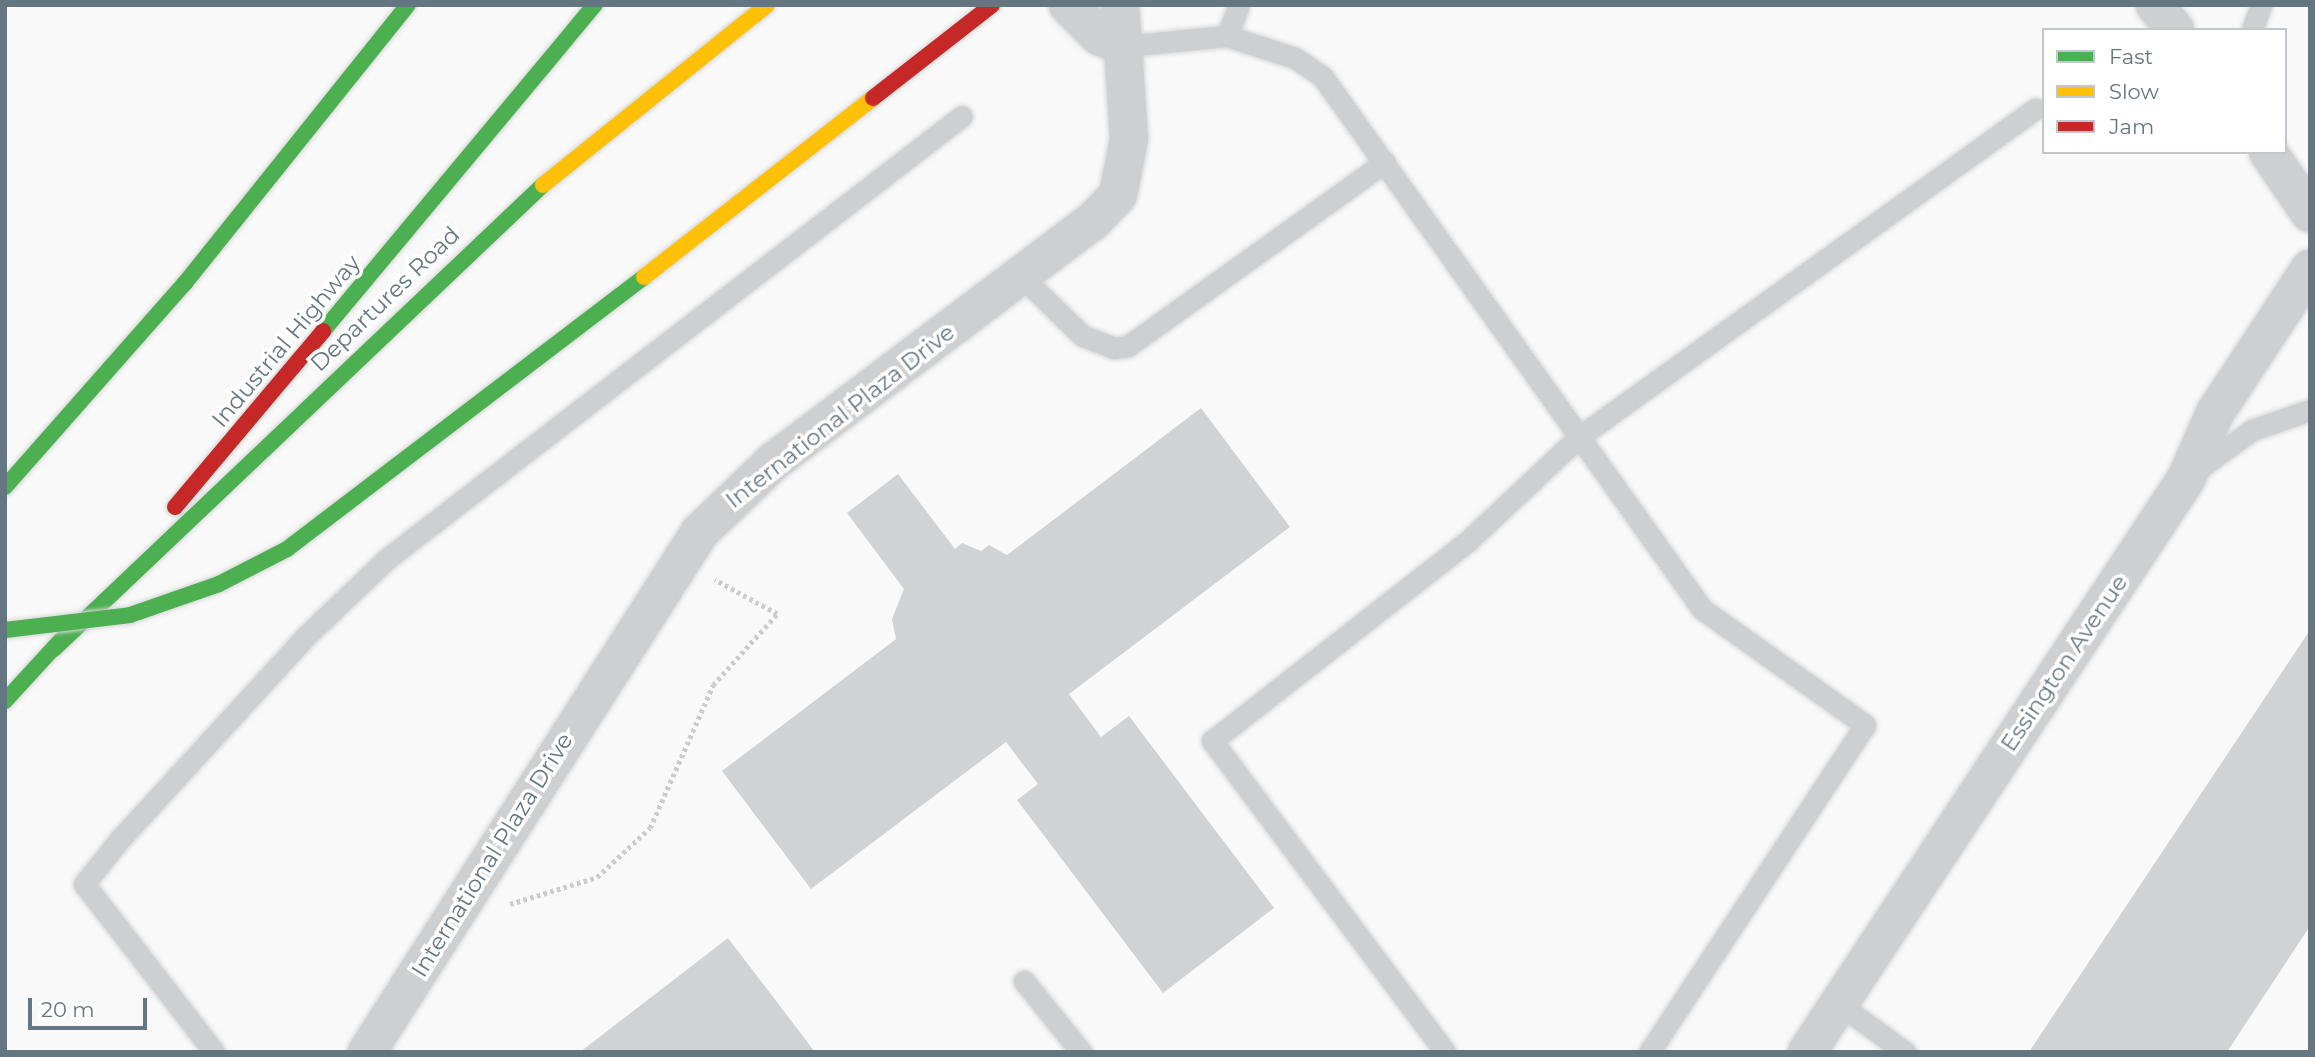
<!DOCTYPE html>
<html>
<head>
<meta charset="utf-8">
<style>
  body { margin:0 }
  #map { position:relative; width:2315px; height:1057px; overflow:hidden; background:#f9f9f9; font-family:Montserrat,sans-serif }
  div>[style] { position:absolute }
  .building>* { inset:0; background:#d0d2d3 }
  .path>* { height:4.5px; margin-top:-2.25px; transform-origin:0; background:repeating-linear-gradient(90deg,#cbcccd 0 3.5px,transparent 0 7px) }
  .roads { filter:drop-shadow(0 0 2px #d5d6d7) drop-shadow(0 0 2px #d5d6d7) }
  .lane>* { height:21px; margin:-10.5px; padding:0 10.5px; transform-origin:10.5px; border-radius:10.5px; background:#cecfd0 }
  .street>* { height:38px; margin:-19px; padding:0 19px; transform-origin:19px; border-radius:19px; background:#cecfd0 }
  .fast>* { height:16px; margin:-8px; padding:0 8px; transform-origin:8px; border-radius:8px; background:#4caf50 }
  .slow>* { height:16px; margin:-8px; padding:0 8px; transform-origin:8px; border-radius:8px; background:#ffc107 }
  .jam>* { height:16px; margin:-8px; padding:0 8px; transform-origin:8px; border-radius:8px; background:#c62828 }
  .bridges { filter:drop-shadow(0 0 2px #d5d6d6) drop-shadow(0 0 2px #d5d6d6) }
  .fast-bridge>* { height:16px; margin:-8px; padding:0 8px; transform-origin:8px; border-radius:8px; background:#4caf50 }
  .slow-bridge>* { height:16px; margin:-8px; padding:0 8px; transform-origin:8px; border-radius:8px; background:#ffc107 }
  .jam-bridge>* { height:16px; margin:-8px; padding:0 8px; transform-origin:8px; border-radius:8px; background:#c62828 }
  span { translate:-50% -50%; white-space:nowrap; text-align:center; line-height:1.15; -webkit-text-stroke:7px #fff; paint-order:stroke }
  .street-label { font-size:23px; color:#657683 }
  .frame { position:absolute; inset:0; border:7px solid #657683; pointer-events:none }
  .legend { position:absolute; left:2042px; top:28px; width:245px; height:126px; box-sizing:border-box; background:#fff; border:2px solid #c1c8cd; margin:0; padding:9px 12px; list-style:none; font-size:21px; color:#657683 }
  .legend li { display:flex; align-items:center; gap:14px; height:35px }
  .legend b { width:35px; border:2px solid #c1c8cd }
  .scale { position:absolute; left:28px; top:998px; width:119px; height:32px; box-sizing:border-box; border:4px solid #657683; border-top:0; padding-left:9px; font-size:21px; line-height:24px; white-space:nowrap; color:#657683; -webkit-text-stroke:5px #fff; paint-order:stroke }
</style>
</head>
<body>
<div id="map">
  <div class="building">
    <div style="clip-path:polygon(1201px 408px,1290px 527px,1069px 694px,1101px 737px,1129px 716px,1274px 908px,1163px 993px,1017px 800px,1038px 784px,1006px 742px,811px 889px,722px 771px,896px 639px,892px 619px,904px 589px,847px 513px,898px 474px,955px 549px,962px 543px,981px 551px,989px 545px,1007px 555px)"></div>
    <div style="clip-path:polygon(2310px 630px,2310px 926px,2227px 1052px,2029px 1052px)"></div>
    <div style="clip-path:polygon(728px 938px,815px 1052px,580px 1052px)"></div>
  </div>
  <div class="path">
    <div style="left:510px;top:904px;width:91px;rotate:-17.2deg"></div>
    <div style="left:597px;top:877px;width:72px;rotate:-42.8deg"></div>
    <div style="left:650px;top:828px;width:156px;rotate:-66.2deg"></div>
    <div style="left:713px;top:685px;width:96px;rotate:-48deg"></div>
    <div style="left:777px;top:614px;width:71px;rotate:-151.3deg"></div>
  </div>
  <div class="roads">
    <div class="lane">
      <div style="left:2252px;top:30px;width:27px;rotate:-70deg"></div>
      <div style="left:1227px;top:36px;width:33px;rotate:-69deg"></div>
      <div style="left:1125px;top:46px;width:102px;rotate:-5.6deg"></div>
      <div style="left:1227px;top:36px;width:71px;rotate:17.9deg"></div>
      <div style="left:1295px;top:58px;width:32px;rotate:34deg"></div>
      <div style="left:1322px;top:76px;width:655px;rotate:54.51deg"></div>
      <div style="left:1702px;top:609px;width:200px;rotate:35.4deg"></div>
      <div style="left:1865px;top:725px;width:392px;rotate:123.4deg"></div>
      <div style="left:1021px;top:276px;width:86px;rotate:44.1deg"></div>
      <div style="left:1083px;top:336px;width:33px;rotate:21deg"></div>
      <div style="left:1114px;top:348px;width:14px;rotate:-8deg"></div>
      <div style="left:1128px;top:346px;width:316px;rotate:-35.6deg"></div>
      <div style="left:2198px;top:469px;width:67px;rotate:-35.8deg"></div>
      <div style="left:2252px;top:430px;width:61px;rotate:-19deg"></div>
      <div style="left:1024px;top:981px;width:91px;rotate:51.2deg"></div>
      <div style="left:1839px;top:1004px;width:82px;rotate:36deg"></div>
      <div style="left:214px;top:1052px;width:212px;rotate:-127.7deg"></div>
      <div style="left:84px;top:884px;width:59px;rotate:-51.2deg"></div>
      <div style="left:121px;top:838px;width:274px;rotate:-47.5deg"></div>
      <div style="left:306px;top:636px;width:113px;rotate:-43.6deg"></div>
      <div style="left:388px;top:558px;width:724px;rotate:-37.6deg"></div>
      <div style="left:1445px;top:1052px;width:389px;rotate:-126.8deg"></div>
      <div style="left:1212px;top:741px;width:323px;rotate:-38deg"></div>
      <div style="left:1467px;top:542px;width:154px;rotate:-43.2deg"></div>
      <div style="left:1579px;top:437px;width:562px;rotate:-35.73deg"></div>
    </div>
    <div class="street">
      <div style="left:1068px;top:5px;width:44px;rotate:45deg"></div>
      <div style="left:1099px;top:36px;width:28px;rotate:21deg"></div>
      <div style="left:2155px;top:5px;width:32px;rotate:51deg"></div>
      <div style="left:2268px;top:152px;width:74px;rotate:55.5deg"></div>
      <div style="left:367px;top:1052px;width:617px;rotate:-57.37deg"></div>
      <div style="left:700px;top:532px;width:101px;rotate:-43.8deg"></div>
      <div style="left:773px;top:462px;width:399px;rotate:-37deg"></div>
      <div style="left:1092px;top:222px;width:37px;rotate:-46deg"></div>
      <div style="left:1118px;top:195px;width:57px;rotate:-78.9deg"></div>
      <div style="left:1129px;top:139px;width:134px;rotate:-93.8deg"></div>
      <div style="left:1807px;top:1052px;width:687px;rotate:-56.52deg"></div>
      <div style="left:2186px;top:479px;width:72px;rotate:-66.3deg"></div>
      <div style="left:2215px;top:413px;width:173px;rotate:-56.6deg"></div>
    </div>
    <div class="fast">
      <div style="left:323px;top:331px;width:425px;rotate:-50.2deg"></div>
      <div style="left:5px;top:487px;width:272px;rotate:-48.6deg"></div>
      <div style="left:185px;top:283px;width:356px;rotate:-51.3deg"></div>
      <div style="left:54px;top:649px;width:674px;rotate:-43.5deg"></div>
      <div style="left:5px;top:701px;width:96px;rotate:-47.5deg"></div>
    </div>
    <div class="slow">
      <div style="left:543px;top:185px;width:287px;rotate:-38.8deg"></div>
    </div>
    <div class="jam">
      <div style="left:175px;top:507px;width:230px;rotate:-49.9deg"></div>
    </div>
  </div>
  <div class="bridges">
    <div class="fast-bridge">
      <div style="left:5px;top:630px;width:126px;rotate:-6.8deg"></div>
      <div style="left:130px;top:615px;width:94px;rotate:-19.2deg"></div>
      <div style="left:219px;top:584px;width:76px;rotate:-27.2deg"></div>
      <div style="left:287px;top:549px;width:449px;rotate:-37.3deg"></div>
    </div>
    <div class="slow-bridge">
      <div style="left:644px;top:277px;width:291px;rotate:-38deg"></div>
    </div>
    <div class="jam-bridge">
      <div style="left:873px;top:98px;width:151px;rotate:-38deg"></div>
    </div>
  </div>
  <div class="street-label">
    <span style="left:385px;top:299px;rotate:-44deg">Departures Road</span>
    <span style="left:286px;top:341px;rotate:-50deg">Industrial Highway</span>
    <span style="left:840px;top:416px;rotate:-38deg">International Plaza Drive</span>
    <span style="left:2064px;top:663px;rotate:-56deg">Essington Avenue</span>
    <span style="left:492px;top:855px;rotate:-58deg">International Plaza Drive</span>
  </div>
  <div class="frame"></div>
  <ul class="legend">
  <li><b style="height:9px;background:#4caf50"></b>Fast</li>
  <li><b style="height:9px;background:#ffc107"></b>Slow</li>
  <li><b style="height:9px;background:#c62828"></b>Jam</li>
  </ul>
  <div class="scale">20 m</div>
</div>
</body>
</html>
